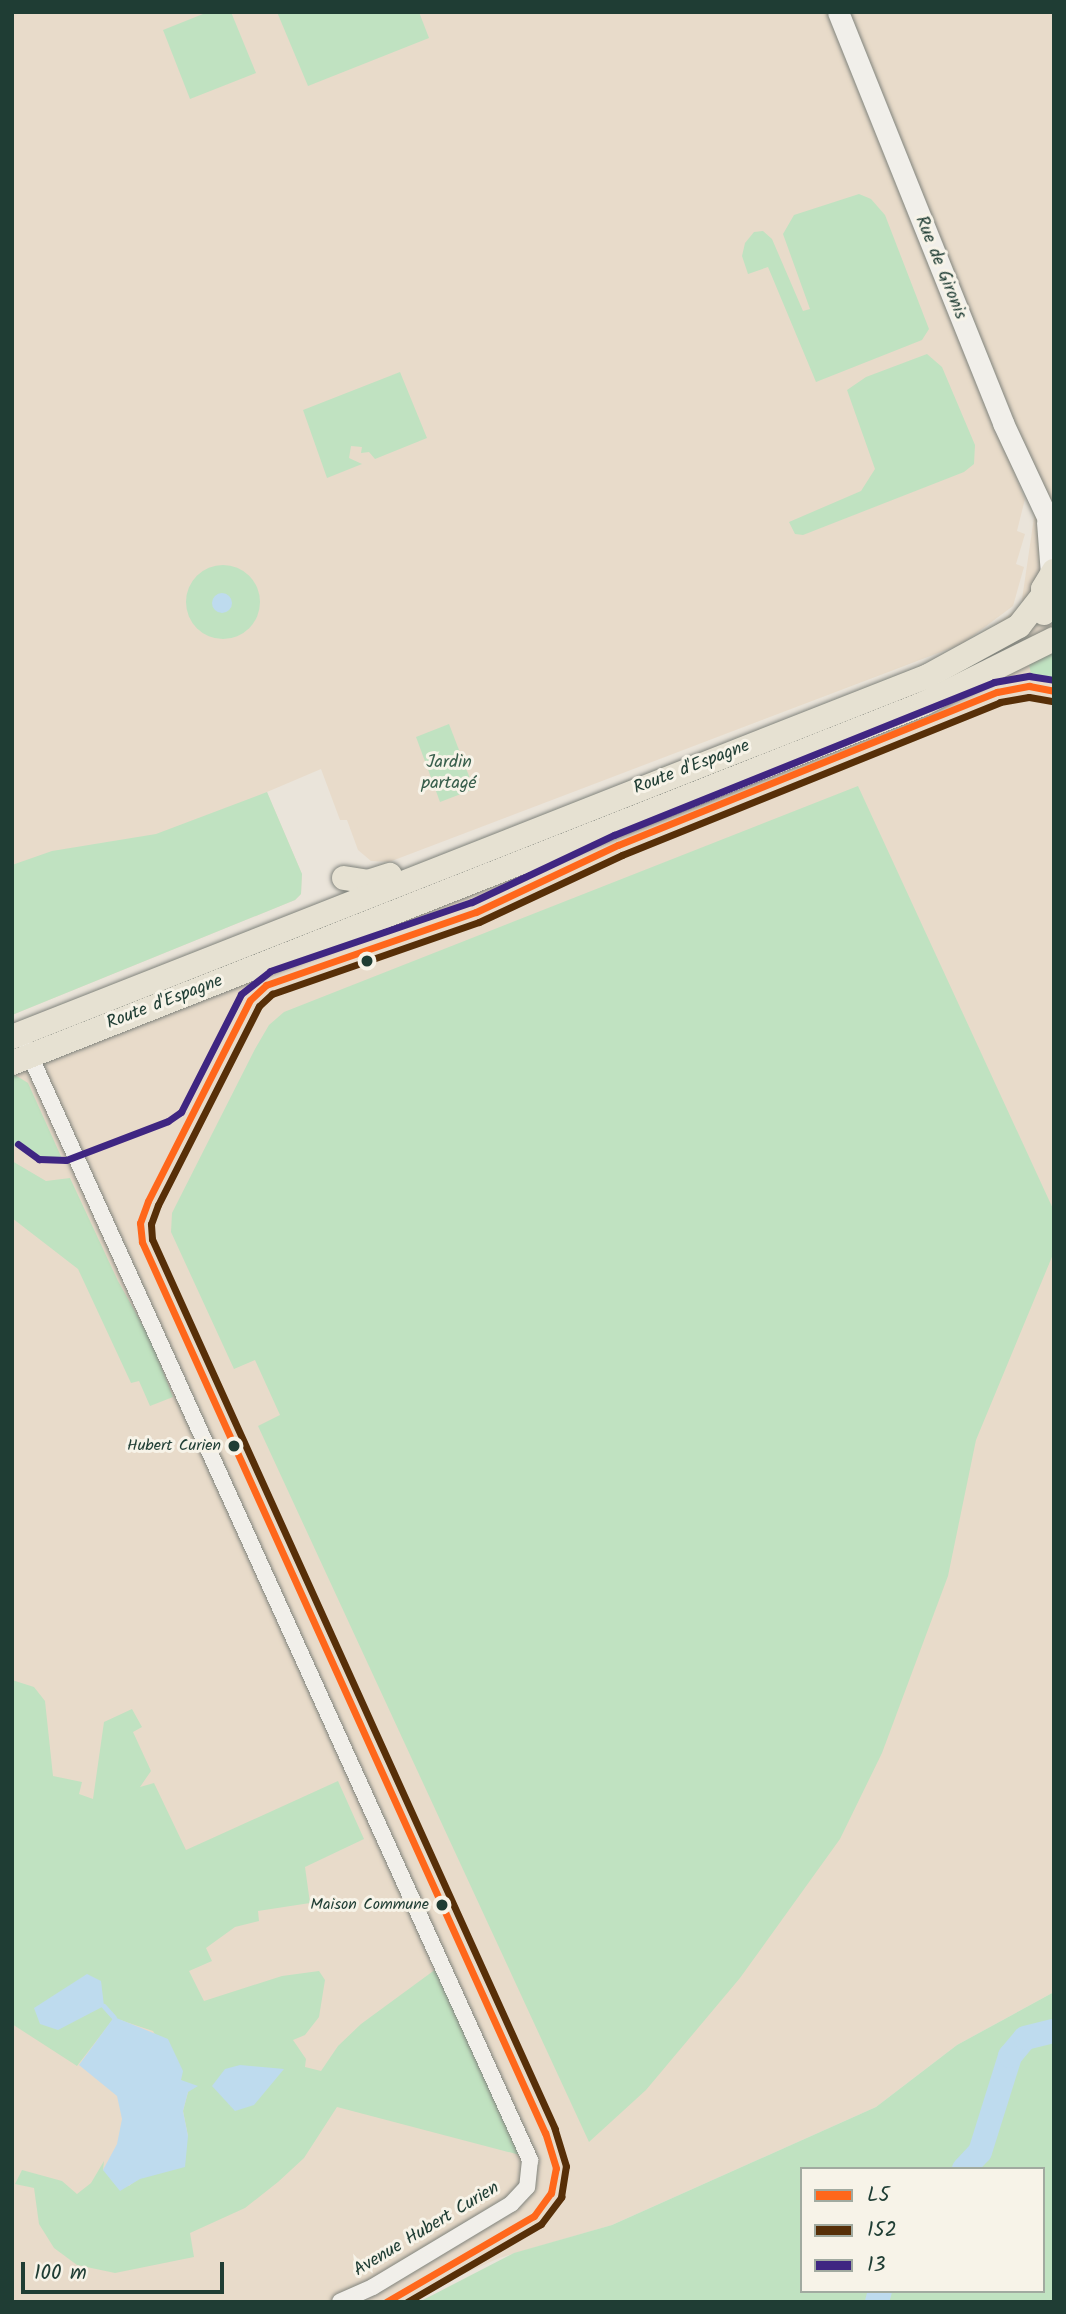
<!DOCTYPE html>
<html>
<head>
<meta charset="utf-8">
<style>
  body { margin:0 }
  #map { position:relative; width:1066px; height:2314px; overflow:hidden; background:#eae4da; font-family:Kalam,sans-serif }
  div>[style] { position:absolute }
  .built>* { inset:0; background:#e8dbca }
  .green>* { inset:0; background:#c0e2c1 }
  .round { border-radius:50% }
  .water>* { inset:0; background:#bedbee }
  .stream>* { height:4.5px; margin:-2.25px; padding:0 2.25px; transform-origin:2.25px; border-radius:2.25px; background:#bedbee }
  .river>* { height:24px; margin:-12px; padding:0 12px; transform-origin:12px; border-radius:12px; background:#bedbee }
  .roads { filter:drop-shadow(0 0 2px #80837c) drop-shadow(0 0 2px #80837c) }
  .street>* { height:16px; margin:-8px; padding:0 8px; transform-origin:8px; border-radius:8px; background:#f1efea }
  .secondary>* { height:21px; margin:-10.5px; padding:0 10.5px; transform-origin:10.5px; border-radius:10.5px; background:#f1efea }
  .primary>* { height:24px; margin:-12px; padding:0 12px; transform-origin:12px; border-radius:12px; background:#e6e1d2 }
  .bus-1>* { height:7px; margin:-3.5px; padding:0 3.5px; transform-origin:3.5px; border-radius:3.5px; background:#ff671b }
  .bus-2>* { height:7px; margin:-3.5px; padding:0 3.5px; transform-origin:3.5px; border-radius:3.5px; background:#572f08 }
  .bus-3>* { height:7px; margin:-3.5px; padding:0 3.5px; transform-origin:3.5px; border-radius:3.5px; background:#3f2682 }
  .dots>* { width:19px; height:19px; translate:-50% -50%; box-sizing:border-box; border:4px solid #f7f3e8; border-radius:50% }
  span { translate:-50% -50%; white-space:nowrap; text-align:center; line-height:1.15; -webkit-text-stroke:6px #f7f3e8; paint-order:stroke }
  .bus-label { font-size:16px; color:#1f3d34 }
  .right { translate:-100% -50%; text-align:right }
  .street-label { font-size:18px; color:#1f3d34 }
  .park-label { font-size:18px; color:#385e4c }
  .frame { position:absolute; inset:0; border:14px solid #1f3d34; pointer-events:none }
  .legend { position:absolute; left:800px; top:2167px; width:245px; height:126px; box-sizing:border-box; background:#f7f3e8; border:2px solid #a1aaa0; margin:0; padding:9px 12px; list-style:none; font-size:21px; color:#1f3d34 }
  .legend li { display:flex; align-items:center; gap:14px; height:35px }
  .legend b { width:35px; border:2px solid #a1aaa0 }
  .scale { position:absolute; left:21px; top:2262px; width:203px; height:32px; box-sizing:border-box; border:4px solid #1f3d34; border-top:0; padding-left:9px; font-size:21px; line-height:24px; white-space:nowrap; color:#1f3d34; -webkit-text-stroke:5px #f7f3e8; paint-order:stroke }
</style>
</head>
<body>
<div id="map">
  <div class="built">
    <div style="clip-path:polygon(12px 12px,829px 12px,1025px 499px,1017px 531px,1025px 534px,1016px 564px,1024px 567px,1013px 606px,962px 644px,389px 862px,371px 861px,358px 850px,347px 820px,340px 820px,321px 769px,267px 792px,302px 874px,301px 894px,295px 900px,12px 1015px)"></div>
    <div style="clip-path:polygon(846px 12px,1054px 12px,1054px 1992px,957px 2045px,876px 2107px,612px 2225px,499px 2258px,403px 2302px,12px 2302px,12px 1026px,556px 815px,962px 649px,1021px 606px,1035px 511px)"></div>
  </div>
  <div class="green">
    <div style="clip-path:polygon(208px 12px,231px 12px,256px 73px,190px 99px,163px 30px)"></div>
    <div style="clip-path:polygon(277px 12px,419px 12px,429px 38px,308px 86px)"></div>
    <div style="clip-path:polygon(859px 194px,871px 199px,885px 215px,929px 329px,922px 340px,816px 382px,768px 267px,748px 274px,742px 256px,745px 243px,754px 232px,763px 231px,772px 239px,803px 311px,810px 309px,783px 234px,794px 215px)"></div>
    <div style="clip-path:polygon(927px 354px,942px 367px,975px 445px,974px 464px,964px 472px,803px 535px,795px 534px,789px 522px,861px 491px,875px 469px,847px 390px,866px 377px)"></div>
    <div style="clip-path:polygon(400px 372px,427px 438px,375px 459px,369px 452px,361px 453px,362px 447px,351px 446px,349px 458px,362px 464px,327px 478px,303px 410px)"></div>
    <div class="round" style="left:186px;top:565px;width:74px;height:74px"></div>
    <div style="clip-path:polygon(1054px 646px,1054px 683px,1032px 679px,1028px 659px)"></div>
    <div style="clip-path:polygon(449px 724px,474px 789px,440px 802px,416px 737px)"></div>
    <div style="clip-path:polygon(858px 786px,1054px 1211px,1054px 1252px,976px 1440px,948px 1576px,882px 1753px,840px 1839px,740px 1978px,646px 2090px,589px 2142px,258px 1426px,280px 1415px,255px 1360px,234px 1369px,171px 1232px,172px 1213px,255px 1049px,269px 1025px,284px 1012px)"></div>
    <div style="clip-path:polygon(267px 792px,302px 874px,301px 894px,295px 900px,12px 1015px,12px 865px,52px 851px,156px 834px)"></div>
    <div style="clip-path:polygon(12px 1073px,28px 1083px,64px 1163px,39px 1161px,12px 1144px)"></div>
    <div style="clip-path:polygon(12px 1161px,46px 1181px,70px 1178px,118px 1281px,151px 1340px,173px 1397px,150px 1406px,139px 1381px,131px 1383px,78px 1269px,12px 1218px)"></div>
    <div style="clip-path:polygon(12px 1680px,34px 1687px,45px 1701px,53px 1776px,82px 1782px,79px 1794px,93px 1799px,104px 1722px,132px 1709px,142px 1727px,133px 1732px,151px 1771px,140px 1787px,154px 1783px,186px 1850px,338px 1781px,364px 1839px,305px 1867px,310px 1903px,258px 1911px,259px 1921px,235px 1927px,206px 1948px,212px 1961px,189px 1971px,204px 2001px,282px 1976px,319px 1971px,325px 1980px,319px 2017px,305px 2035px,293px 2040px,306px 2059px,305px 2067px,321px 2071px,338px 2046px,361px 2024px,436px 1969px,520px 2155px,337px 2107px,304px 2158px,278px 2182px,245px 2208px,190px 2233px,194px 2257px,115px 2273px,77px 2265px,54px 2248px,39px 2224px,34px 2188px,15px 2184px,22px 2170px,62px 2181px,77px 2194px,91px 2183px,104px 2161px,103px 2170px,129px 2186px,188px 2136px,183px 2111px,188px 2092px,153px 2031px,114px 2018px,77px 2066px,12px 2024px)"></div>
    <div style="clip-path:polygon(evenodd,1054px 1992px,1054px 2302px,419px 2302px,514px 2253px,612px 2225px,876px 2107px,957px 2045px,1054px 1992px,802px 2169px,1043px 2169px,1043px 2291px,802px 2291px,802px 2169px)"></div>
  </div>
  <div class="water">
    <div class="round" style="left:212px;top:593px;width:20px;height:20px"></div>
    <div style="clip-path:polygon(87px 1974px,101px 1981px,104px 2006px,58px 2030px,40px 2024px,34px 2008px)"></div>
    <div style="clip-path:polygon(114px 2017px,168px 2039px,183px 2071px,181px 2080px,198px 2086px,188px 2092px,183px 2111px,188px 2136px,185px 2167px,140px 2179px,120px 2191px,103px 2170px,117px 2144px,122px 2119px,117px 2096px,79px 2065px)"></div>
    <div style="clip-path:polygon(240px 2065px,284px 2069px,254px 2105px,235px 2111px,212px 2086px,225px 2069px)"></div>
  </div>
  <div class="stream">
    <div style="left:104px;top:2006px;width:15px;rotate:48deg"></div>
  </div>
  <div class="river">
    <div style="left:964px;top:2169px;width:23px;rotate:-47deg"></div>
    <div style="left:980px;top:2152px;width:101px;rotate:-72.6deg"></div>
    <div style="left:1010px;top:2056px;width:23px;rotate:-50deg"></div>
    <div style="left:1025px;top:2038px;width:30px;rotate:-14deg"></div>
    <div style="left:877px;top:2302px;width:11px;rotate:-75deg"></div>
  </div>
  <div class="roads">
    <div class="street">
      <div style="left:27px;top:1049px;width:1220px;rotate:65.64deg"></div>
      <div style="left:530px;top:2160px;width:27px;rotate:96deg"></div>
      <div style="left:527px;top:2187px;width:23px;rotate:133deg"></div>
      <div style="left:511px;top:2204px;width:161px;rotate:149deg"></div>
      <div style="left:373px;top:2287px;width:36px;rotate:156deg"></div>
    </div>
    <div class="secondary">
      <div style="left:838px;top:12px;width:443px;rotate:68.1deg"></div>
      <div style="left:1003px;top:423px;width:120px;rotate:64.9deg"></div>
      <div style="left:1047px;top:522px;width:52px;rotate:85.6deg"></div>
    </div>
    <div class="primary">
      <div style="left:1044px;top:613px;width:24px;rotate:-92deg"></div>
      <div style="left:1043px;top:589px;width:21px;rotate:-59deg"></div>
      <div style="left:344px;top:878px;width:24px;rotate:9deg"></div>
      <div style="left:368px;top:882px;width:23px;rotate:-18deg"></div>
      <div style="left:12px;top:1037px;width:985px;rotate:-21.51deg"></div>
      <div style="left:928px;top:676px;width:104px;rotate:-28.8deg"></div>
      <div style="left:1019px;top:626px;width:37px;rotate:-52deg"></div>
      <div style="left:12px;top:1063px;width:979px;rotate:-21.51deg"></div>
      <div style="left:923px;top:704px;width:146px;rotate:-26.4deg"></div>
    </div>
  </div>
  <div class="bus-1">
    <div style="left:386px;top:2302px;width:171px;rotate:-30.2deg"></div>
    <div style="left:534px;top:2216px;width:29px;rotate:-54deg"></div>
    <div style="left:551px;top:2193px;width:25px;rotate:-79deg"></div>
    <div style="left:556px;top:2168px;width:37px;rotate:-107deg"></div>
    <div style="left:545px;top:2133px;width:978px;rotate:-114.34deg"></div>
    <div style="left:142px;top:1242px;width:19px;rotate:-96deg"></div>
    <div style="left:140px;top:1223px;width:23px;rotate:-70deg"></div>
    <div style="left:148px;top:1201px;width:225px;rotate:-63.1deg"></div>
    <div style="left:250px;top:1000px;width:22px;rotate:-43deg"></div>
    <div style="left:266px;top:985px;width:222px;rotate:-19.2deg"></div>
    <div style="left:476px;top:912px;width:157px;rotate:-25.3deg"></div>
    <div style="left:618px;top:845px;width:409px;rotate:-22deg"></div>
    <div style="left:997px;top:692px;width:33px;rotate:-11deg"></div>
    <div style="left:1029px;top:686px;width:25px;rotate:11deg"></div>
  </div>
  <div class="bus-2">
    <div style="left:407px;top:2302px;width:155px;rotate:-30.2deg"></div>
    <div style="left:541px;top:2224px;width:34px;rotate:-53deg"></div>
    <div style="left:561px;top:2197px;width:31px;rotate:-81deg"></div>
    <div style="left:566px;top:2166px;width:39px;rotate:-107deg"></div>
    <div style="left:555px;top:2129px;width:977px;rotate:-114.36deg"></div>
    <div style="left:152px;top:1239px;width:15px;rotate:-94deg"></div>
    <div style="left:151px;top:1224px;width:20px;rotate:-70deg"></div>
    <div style="left:158px;top:1205px;width:223px;rotate:-63.1deg"></div>
    <div style="left:259px;top:1006px;width:18px;rotate:-43deg"></div>
    <div style="left:272px;top:994px;width:219px;rotate:-19.2deg"></div>
    <div style="left:479px;top:922px;width:158px;rotate:-25.1deg"></div>
    <div style="left:622px;top:855px;width:408px;rotate:-22deg"></div>
    <div style="left:1000px;top:702px;width:29px;rotate:-10deg"></div>
    <div style="left:1029px;top:697px;width:23px;rotate:10deg"></div>
  </div>
  <div class="bus-3">
    <div style="left:18px;top:1144px;width:26px;rotate:36deg"></div>
    <div style="left:39px;top:1159px;width:27px;rotate:2deg"></div>
    <div style="left:66px;top:1160px;width:109px;rotate:-20.9deg"></div>
    <div style="left:168px;top:1121px;width:16px;rotate:-35deg"></div>
    <div style="left:181px;top:1112px;width:132px;rotate:-63deg"></div>
    <div style="left:241px;top:994px;width:37px;rotate:-38deg"></div>
    <div style="left:270px;top:971px;width:213px;rotate:-18.9deg"></div>
    <div style="left:472px;top:902px;width:157px;rotate:-25.3deg"></div>
    <div style="left:614px;top:835px;width:410px;rotate:-21.9deg"></div>
    <div style="left:994px;top:682px;width:36px;rotate:-10deg"></div>
    <div style="left:1029px;top:676px;width:25px;rotate:9deg"></div>
  </div>
  <div class="dots">
    <div style="left:367px;top:961px;background:#1f3d34"></div>
    <div style="left:234px;top:1446px;background:#1f3d34"></div>
    <div style="left:442px;top:1905px;background:#1f3d34"></div>
  </div>
  <div class="bus-label">
    <span class="right" style="left:221px;top:1446px">Hubert Curien</span>
    <span class="right" style="left:429px;top:1905px">Maison Commune</span>
  </div>
  <div class="street-label">
    <span style="left:940px;top:268px;rotate:68deg">Rue de Gironis</span>
    <span style="left:692px;top:768px;rotate:-21deg">Route d'Espagne</span>
    <span style="left:165px;top:1003px;rotate:-21deg">Route d'Espagne</span>
    <span style="left:427px;top:2230px;rotate:-31deg">Avenue Hubert Curien</span>
  </div>
  <div class="park-label">
    <span style="left:449px;top:774px">Jardin<br>partagé</span>
  </div>
  <div class="frame"></div>
  <ul class="legend">
  <li><b style="height:9px;background:#ff671b"></b>L5</li>
  <li><b style="height:9px;background:#572f08"></b>152</li>
  <li><b style="height:9px;background:#3f2682"></b>13</li>
  </ul>
  <div class="scale">100 m</div>
</div>
</body>
</html>
